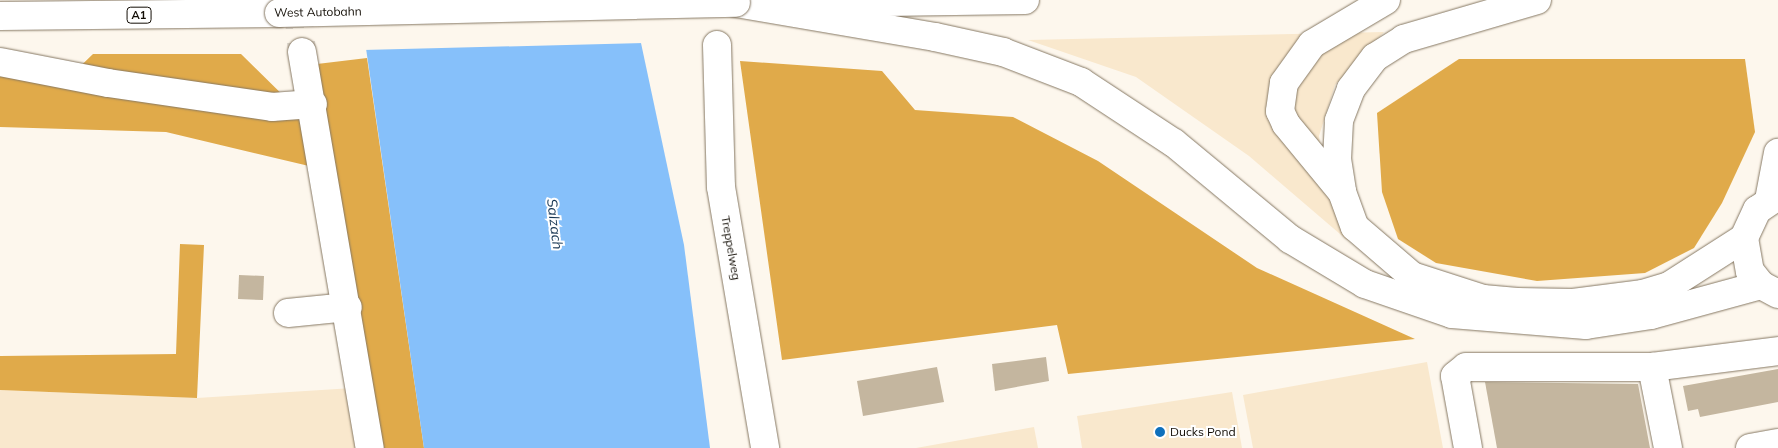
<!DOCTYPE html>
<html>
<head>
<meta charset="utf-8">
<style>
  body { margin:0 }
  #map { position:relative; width:1778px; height:448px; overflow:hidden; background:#fdf7ed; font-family:Mulish,sans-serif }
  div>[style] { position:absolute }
  .green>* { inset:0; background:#f9e8cd }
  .forest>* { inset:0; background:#e0aa4a }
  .water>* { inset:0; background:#86c0fa }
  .pier>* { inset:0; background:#fdf7ed }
  .building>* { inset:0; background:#c4b69f }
  .minor-tunnel>* { height:28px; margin-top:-14px; transform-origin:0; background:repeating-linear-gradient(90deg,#dad4ca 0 28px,transparent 0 42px) }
  .roads { filter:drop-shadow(0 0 1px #867863) drop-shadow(0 0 1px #867863) }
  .minor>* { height:28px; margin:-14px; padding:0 14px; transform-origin:14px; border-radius:14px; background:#fff }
  .highway>* { height:28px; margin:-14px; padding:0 14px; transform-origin:14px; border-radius:14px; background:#fff }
  .bridges { filter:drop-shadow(0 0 1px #867863) drop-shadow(0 0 1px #867863) }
  .highway-bridge>* { height:28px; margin:-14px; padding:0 14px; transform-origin:14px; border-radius:14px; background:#fff }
  .dots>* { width:14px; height:14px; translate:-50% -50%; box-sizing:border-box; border:2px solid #fff; border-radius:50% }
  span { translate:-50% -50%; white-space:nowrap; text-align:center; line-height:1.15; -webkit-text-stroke:4px #fff; paint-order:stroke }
  .shield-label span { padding:1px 4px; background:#fff; border:1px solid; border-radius:4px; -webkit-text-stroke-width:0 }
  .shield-label { font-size:11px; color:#120d05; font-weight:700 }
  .street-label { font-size:12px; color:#120d05 }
  .poi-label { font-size:12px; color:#120d05 }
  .left { translate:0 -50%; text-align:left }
  .water-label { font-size:14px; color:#163552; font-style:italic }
</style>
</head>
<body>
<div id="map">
  <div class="green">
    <div style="clip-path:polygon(1384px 32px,1335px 85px,1319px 136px,1326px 187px,1347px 240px,1249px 156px,1136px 77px,1028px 40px)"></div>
    <div style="clip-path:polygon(1427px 362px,1443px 448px,1253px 448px,1243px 395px)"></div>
    <div style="clip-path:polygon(353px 388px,362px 448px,0 448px,0 390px,197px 398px)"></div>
    <div style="clip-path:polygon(1232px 392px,1242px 448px,1082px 448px,1077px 416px)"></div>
    <div style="clip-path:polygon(1034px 427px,1038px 448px,916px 448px)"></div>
  </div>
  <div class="forest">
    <div style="clip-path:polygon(93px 54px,241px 54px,299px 111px,309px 166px,166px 132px,0 127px,0 74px,61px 85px)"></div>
    <div style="clip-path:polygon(367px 58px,424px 448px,377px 448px,317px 64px)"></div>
    <div style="clip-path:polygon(1459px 59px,1745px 59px,1755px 132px,1722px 203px,1694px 248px,1645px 273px,1537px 281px,1436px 263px,1398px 239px,1382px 192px,1377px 113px)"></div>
    <div style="clip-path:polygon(740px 61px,882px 71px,915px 110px,1013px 117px,1098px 161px,1257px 268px,1415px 339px,1068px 374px,1057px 325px,782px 360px)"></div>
    <div style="clip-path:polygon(180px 244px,204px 245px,197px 398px,0 390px,0 356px,176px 354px)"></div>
  </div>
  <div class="water">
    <div style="clip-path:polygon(359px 0,641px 43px,684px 245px,710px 448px,424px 448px)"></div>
  </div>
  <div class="pier">
    <div style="clip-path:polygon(356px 0,645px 0,644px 43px,363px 50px)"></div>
  </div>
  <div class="building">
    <div style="clip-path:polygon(239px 275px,264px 276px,263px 300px,238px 299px)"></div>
    <div style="clip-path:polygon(1046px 357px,1049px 381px,995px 391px,992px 364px)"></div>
    <div style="clip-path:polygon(937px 367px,944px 402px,863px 416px,857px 381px)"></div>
    <div style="clip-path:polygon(1778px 369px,1778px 402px,1700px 417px,1698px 409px,1688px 411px,1683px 386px)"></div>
    <div style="clip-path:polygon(1485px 382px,1638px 384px,1650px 448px,1497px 448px)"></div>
  </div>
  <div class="minor-tunnel">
    <div style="left:297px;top:0;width:52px;rotate:84.5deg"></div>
  </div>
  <div class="roads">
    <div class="minor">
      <div style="left:717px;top:45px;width:142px;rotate:88.4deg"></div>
      <div style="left:721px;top:187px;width:265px;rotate:80.4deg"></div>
      <div style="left:302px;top:52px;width:402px;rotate:80.3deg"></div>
      <div style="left:0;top:62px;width:110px;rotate:11deg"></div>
      <div style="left:108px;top:83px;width:166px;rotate:8.3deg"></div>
      <div style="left:272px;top:107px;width:41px;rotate:-4.2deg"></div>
      <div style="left:1342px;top:192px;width:88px;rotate:-129.5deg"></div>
      <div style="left:1286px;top:124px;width:14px;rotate:-115deg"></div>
      <div style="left:1280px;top:111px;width:28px;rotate:-82deg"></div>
      <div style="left:1284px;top:83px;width:48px;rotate:-54.3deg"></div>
      <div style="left:1312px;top:44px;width:86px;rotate:-30.7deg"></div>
      <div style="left:1778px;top:196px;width:25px;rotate:146deg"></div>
      <div style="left:1757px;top:210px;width:31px;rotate:115deg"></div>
      <div style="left:1744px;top:238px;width:34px;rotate:80deg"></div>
      <div style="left:1750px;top:271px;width:18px;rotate:52deg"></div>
      <div style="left:1761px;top:285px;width:19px;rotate:28deg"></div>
      <div style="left:1769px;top:200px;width:48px;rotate:-79.2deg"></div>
      <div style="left:288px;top:313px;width:60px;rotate:-5.7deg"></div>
      <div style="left:1652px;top:367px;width:83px;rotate:78.8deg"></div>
      <div style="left:1468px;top:448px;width:73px;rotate:-100.2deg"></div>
      <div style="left:1455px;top:376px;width:14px;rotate:-39deg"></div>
      <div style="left:1466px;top:367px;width:186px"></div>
      <div style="left:1652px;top:367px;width:127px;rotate:-7.2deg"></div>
      <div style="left:1750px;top:448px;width:28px;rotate:-10deg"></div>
    </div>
    <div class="highway">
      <div style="left:1537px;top:0;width:139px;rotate:163.7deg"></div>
      <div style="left:1404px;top:39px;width:34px;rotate:148deg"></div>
      <div style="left:1375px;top:57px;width:40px;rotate:127deg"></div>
      <div style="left:1351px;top:89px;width:34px;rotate:111deg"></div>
      <div style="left:1339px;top:121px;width:38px;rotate:93deg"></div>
      <div style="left:1337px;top:159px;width:33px;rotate:81deg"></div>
      <div style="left:1342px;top:192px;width:37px;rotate:70deg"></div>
      <div style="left:1355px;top:227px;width:75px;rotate:40.7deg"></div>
      <div style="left:1412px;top:276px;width:75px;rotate:17.9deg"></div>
      <div style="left:1483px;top:299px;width:34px;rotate:5deg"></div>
      <div style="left:1517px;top:302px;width:56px;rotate:1deg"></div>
      <div style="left:1573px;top:303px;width:71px;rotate:-7.3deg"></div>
      <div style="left:1643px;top:294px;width:27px;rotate:-17deg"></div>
      <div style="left:1669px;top:286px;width:89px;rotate:-32.6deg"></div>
      <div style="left:736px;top:3px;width:202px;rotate:9.7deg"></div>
      <div style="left:935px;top:37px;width:70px;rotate:12.4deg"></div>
      <div style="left:1003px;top:52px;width:84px;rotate:21deg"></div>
      <div style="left:1081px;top:82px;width:111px;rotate:33.3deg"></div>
      <div style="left:1174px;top:143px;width:151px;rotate:39.6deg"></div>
      <div style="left:1290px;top:239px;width:87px;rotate:31deg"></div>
      <div style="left:1365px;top:284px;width:92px;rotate:19deg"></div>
      <div style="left:1452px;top:314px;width:134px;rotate:4.7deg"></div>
      <div style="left:1586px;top:325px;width:66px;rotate:-8.7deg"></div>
      <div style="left:1651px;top:315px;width:114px;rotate:-15.3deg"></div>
      <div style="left:813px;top:3px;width:212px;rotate:-0.8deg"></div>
      <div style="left:0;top:16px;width:279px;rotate:-0.6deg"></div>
    </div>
  </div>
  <div class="bridges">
    <div class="highway-bridge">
      <div style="left:279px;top:13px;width:457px;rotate:-1.3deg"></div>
    </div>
  </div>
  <div class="dots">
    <div style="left:1160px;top:432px;background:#0f70bc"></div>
  </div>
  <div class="shield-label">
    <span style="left:139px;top:15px">A1</span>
  </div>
  <div class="street-label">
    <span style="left:318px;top:12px;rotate:-1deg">West Autobahn</span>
    <span style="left:731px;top:248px;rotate:80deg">Treppelweg</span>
  </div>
  <div class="poi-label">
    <span class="left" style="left:1170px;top:432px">Ducks Pond</span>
  </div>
  <div class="water-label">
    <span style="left:555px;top:224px;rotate:83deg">Salzach</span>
  </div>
</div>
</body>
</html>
